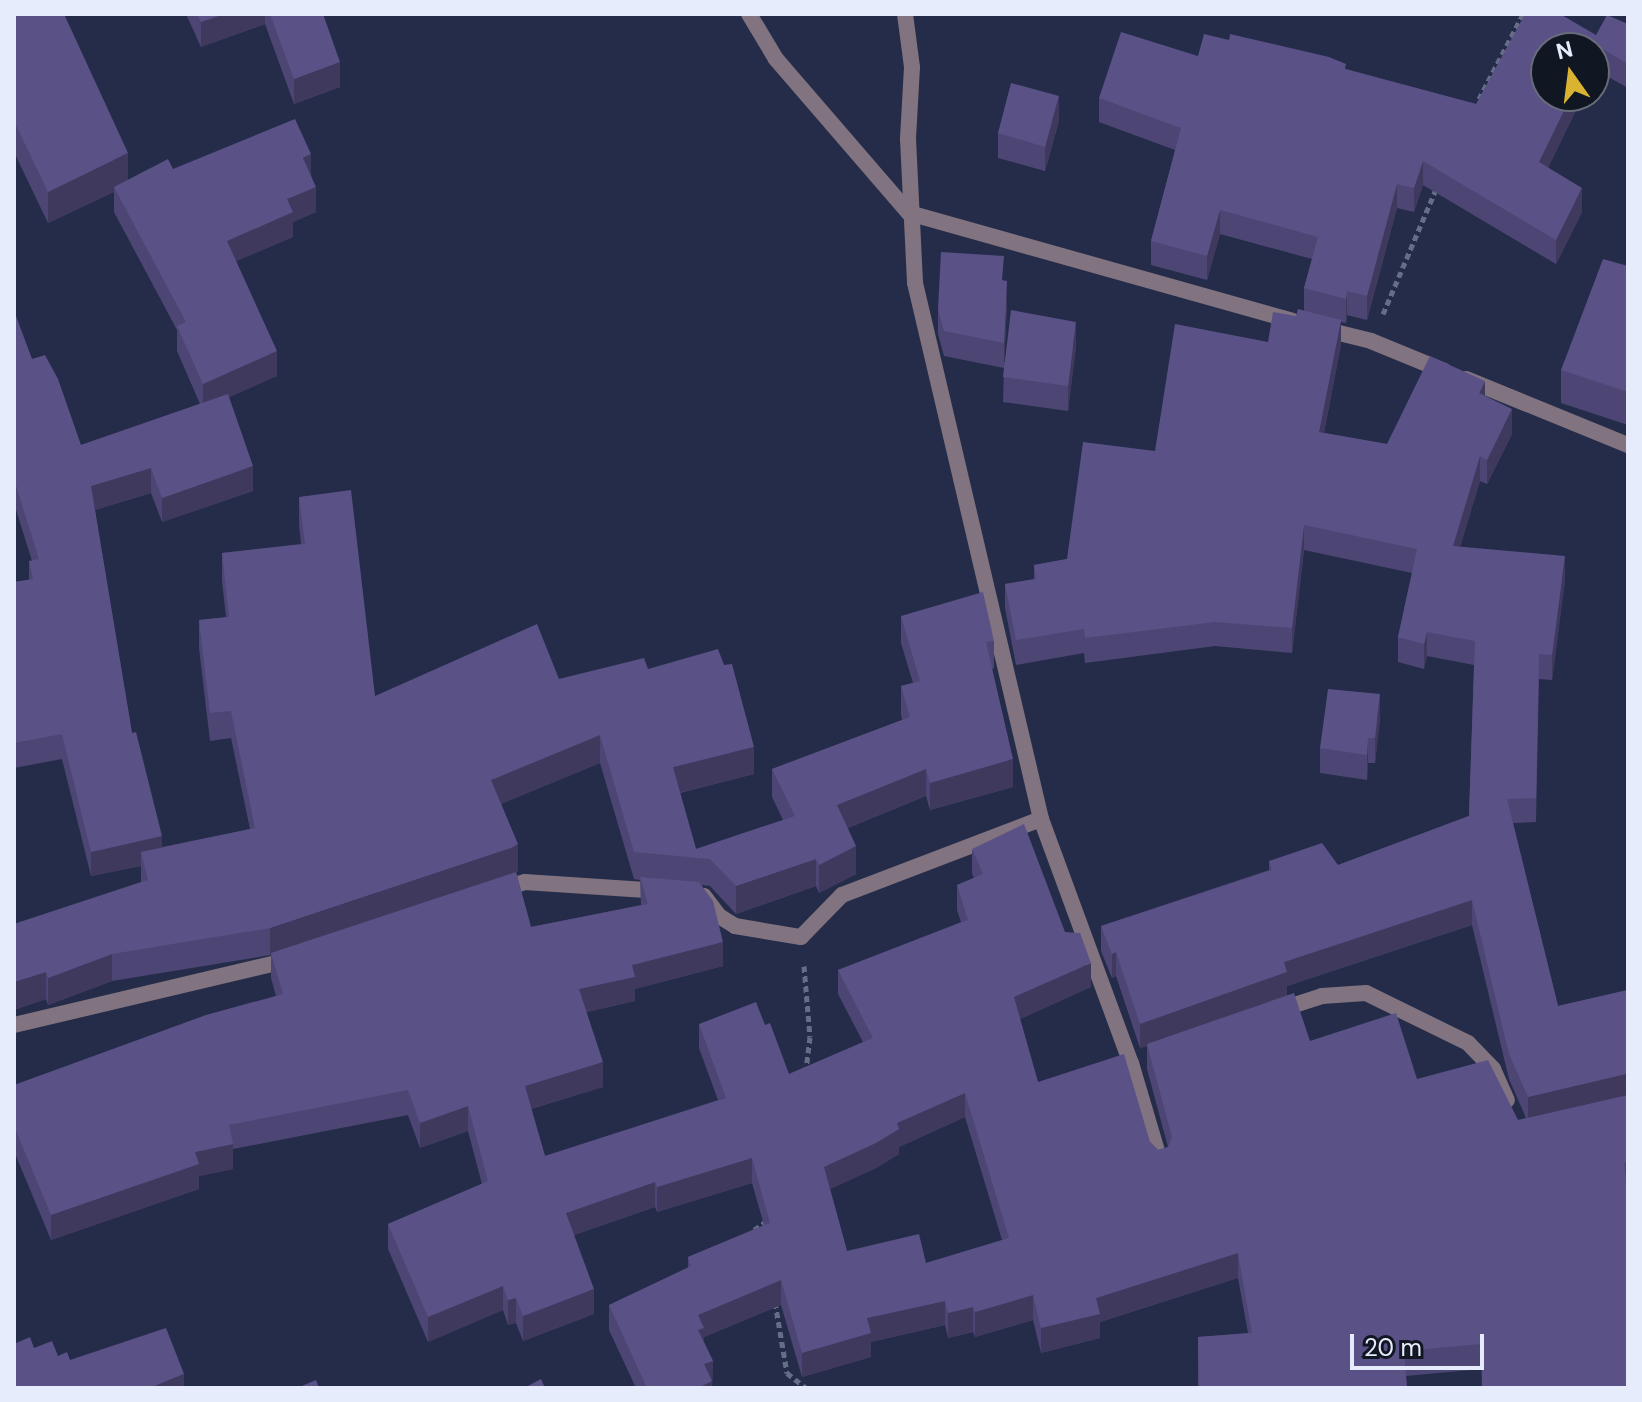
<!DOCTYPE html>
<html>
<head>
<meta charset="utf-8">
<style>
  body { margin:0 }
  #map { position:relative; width:1642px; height:1402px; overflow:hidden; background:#242c49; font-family:"DM Sans",sans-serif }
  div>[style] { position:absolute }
  .path>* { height:5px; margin-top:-2.5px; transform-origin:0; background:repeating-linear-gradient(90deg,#666d86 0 6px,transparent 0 10px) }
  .minor>* { height:16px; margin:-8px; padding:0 8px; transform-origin:8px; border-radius:8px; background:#81737f }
  .wall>* { inset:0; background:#4d4674 }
  .shaded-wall>* { inset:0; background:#3f395e }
  .building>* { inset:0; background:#5a5187 }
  span { translate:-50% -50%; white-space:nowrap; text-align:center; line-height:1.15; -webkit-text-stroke:6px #111623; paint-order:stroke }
  .frame { position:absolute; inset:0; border:16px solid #e7ecfc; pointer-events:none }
  .north { position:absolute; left:1530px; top:32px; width:80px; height:80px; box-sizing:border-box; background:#111623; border:2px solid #676c7a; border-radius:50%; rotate:346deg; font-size:22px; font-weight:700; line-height:32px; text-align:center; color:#e7ecfc }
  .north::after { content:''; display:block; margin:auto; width:28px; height:36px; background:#dab333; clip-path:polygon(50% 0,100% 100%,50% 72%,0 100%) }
  .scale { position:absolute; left:1350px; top:1334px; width:134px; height:36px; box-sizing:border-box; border:4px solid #e7ecfc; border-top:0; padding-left:10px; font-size:24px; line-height:28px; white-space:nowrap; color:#e7ecfc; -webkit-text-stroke:6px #111623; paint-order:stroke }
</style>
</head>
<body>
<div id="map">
  <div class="path">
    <div style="left:1479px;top:99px;width:96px;rotate:-62.6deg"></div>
    <div style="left:1383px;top:314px;width:138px;rotate:-67deg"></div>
    <div style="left:804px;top:966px;width:71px;rotate:85.2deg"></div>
    <div style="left:810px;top:1037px;width:34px;rotate:97deg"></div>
    <div style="left:756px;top:1235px;width:5px;rotate:-112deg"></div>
    <div style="left:754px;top:1230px;width:17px;rotate:-36deg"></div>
    <div style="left:775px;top:1302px;width:72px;rotate:80.4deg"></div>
    <div style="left:787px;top:1373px;width:24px;rotate:38deg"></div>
  </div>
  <div class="minor">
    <div style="left:749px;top:14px;width:52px;rotate:59deg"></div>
    <div style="left:776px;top:59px;width:203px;rotate:49.2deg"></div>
    <div style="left:909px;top:213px;width:398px;rotate:15.7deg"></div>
    <div style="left:905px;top:14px;width:53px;rotate:82.5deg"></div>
    <div style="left:912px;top:67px;width:72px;rotate:93.2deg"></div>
    <div style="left:908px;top:139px;width:144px;rotate:87.2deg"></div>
    <div style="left:915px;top:283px;width:551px;rotate:76.77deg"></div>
    <div style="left:1041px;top:819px;width:260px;rotate:69.8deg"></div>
    <div style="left:1131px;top:1063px;width:105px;rotate:73.5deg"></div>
    <div style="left:1323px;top:329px;width:49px;rotate:14deg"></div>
    <div style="left:1371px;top:341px;width:79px;rotate:22.3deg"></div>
    <div style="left:1466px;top:379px;width:175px;rotate:22.2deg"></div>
    <div style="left:502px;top:889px;width:24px;rotate:-17deg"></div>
    <div style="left:525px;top:882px;width:136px;rotate:3.8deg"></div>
    <div style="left:704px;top:896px;width:25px;rotate:53deg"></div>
    <div style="left:719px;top:916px;width:19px;rotate:32deg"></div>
    <div style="left:735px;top:926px;width:67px;rotate:9.5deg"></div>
    <div style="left:801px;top:937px;width:59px;rotate:-45.7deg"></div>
    <div style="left:842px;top:895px;width:213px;rotate:-20.9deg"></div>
    <div style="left:1279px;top:1010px;width:45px;rotate:-18deg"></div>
    <div style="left:1322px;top:996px;width:44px;rotate:-3.9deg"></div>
    <div style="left:1366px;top:993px;width:114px;rotate:26.1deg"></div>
    <div style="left:1468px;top:1043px;width:36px;rotate:46deg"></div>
    <div style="left:1493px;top:1069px;width:34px;rotate:66deg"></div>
    <div style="left:14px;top:1025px;width:284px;rotate:-13.3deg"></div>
  </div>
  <div class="wall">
    <div style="clip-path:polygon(evenodd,14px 14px,128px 180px,173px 169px,311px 175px,316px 212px,293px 222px,293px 237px,236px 261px,277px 376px,229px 397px,253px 491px,162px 522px,151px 493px,95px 510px,132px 733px,162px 847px,250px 829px,231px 738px,210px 741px,199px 648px,199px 620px,226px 617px,222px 581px,222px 553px,301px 544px,299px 524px,299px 497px,375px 696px,559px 679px,648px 669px,754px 774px,680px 793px,696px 849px,783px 820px,772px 797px,772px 769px,902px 720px,901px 714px,901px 686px,913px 683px,901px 643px,901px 616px,994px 641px,994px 668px,992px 669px,1013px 787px,930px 810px,926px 796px,848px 828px,856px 874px,819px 893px,816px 886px,736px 914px,710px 886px,702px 885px,723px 966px,635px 989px,635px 1001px,586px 1012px,603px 1087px,531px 1109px,545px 1156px,718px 1100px,699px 1048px,699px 1024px,765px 1025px,789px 1074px,863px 1042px,838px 994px,838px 970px,961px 922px,957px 910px,957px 885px,974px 878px,972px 874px,972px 849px,1065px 932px,1091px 987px,1020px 1019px,1038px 1082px,1150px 1142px,1158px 1150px,1168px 1147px,1147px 1069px,1147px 1046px,1140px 1048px,1116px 976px,1112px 978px,1101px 951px,1101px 926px,1269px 870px,1269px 861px,1338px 865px,1469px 816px,1474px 665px,1427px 656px,1424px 669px,1398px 662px,1398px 637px,1412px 573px,1304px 550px,1292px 653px,1215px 646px,1085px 663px,1084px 653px,1016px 665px,1005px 608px,1005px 584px,1034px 579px,1034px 565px,1067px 559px,1155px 451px,1268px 342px,1304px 310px,1304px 288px,1312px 259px,1220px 234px,1207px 280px,1151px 265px,1151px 241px,1175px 150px,1099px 122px,1099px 98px,1198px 56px,1346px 69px,1476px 104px,1596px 35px,1628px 24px,1628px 88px,1596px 70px,1546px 96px,1583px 96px,1548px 168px,1582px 212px,1556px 264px,1423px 185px,1414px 212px,1397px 208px,1367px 320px,1347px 315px,1346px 323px,1341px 322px,1341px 345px,1324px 433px,1387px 444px,1485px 396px,1512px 434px,1487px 484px,1480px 481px,1460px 547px,1565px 580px,1552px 680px,1539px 679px,1536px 822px,1513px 823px,1558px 1006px,1627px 990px,1628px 983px,1628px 1188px,1481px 1369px,1406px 1376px,1407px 1388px,1198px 1388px,1198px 1337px,1248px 1333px,1238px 1278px,1100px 1322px,1100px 1338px,1041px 1353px,1033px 1320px,975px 1337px,973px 1332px,948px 1338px,945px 1325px,871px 1342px,871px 1357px,802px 1377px,781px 1305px,704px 1337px,704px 1342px,713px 1361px,712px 1388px,636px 1388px,609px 1330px,609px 1305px,688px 1268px,688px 1257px,764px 1225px,752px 1183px,657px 1212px,655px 1207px,574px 1235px,594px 1314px,523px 1341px,516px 1323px,508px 1325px,503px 1310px,428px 1342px,388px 1249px,388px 1224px,482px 1184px,468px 1131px,420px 1148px,408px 1115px,233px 1149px,233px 1169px,199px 1176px,199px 1189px,51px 1240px,14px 1151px,14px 1085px,276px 996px,271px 978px,271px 955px,112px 981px,48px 1005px,46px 999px,14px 1010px,14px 924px,141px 882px,141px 866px,91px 876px,62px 759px,14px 768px,14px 582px,29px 580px,29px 561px,32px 561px,14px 503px,14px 317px,32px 359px,81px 445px,200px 404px,177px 351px,177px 330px,114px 212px,114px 192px,48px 223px,14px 152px,14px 14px,600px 763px,634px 879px,640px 880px,641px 905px,531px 927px,516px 872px,518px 871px,501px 804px,600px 763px,14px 14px,1472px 925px,1509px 1079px,1526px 1118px,1518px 1120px,1417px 1079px,1310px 1041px,1287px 995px,1287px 986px,1472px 925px,14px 14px,965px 1117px,1002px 1240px,926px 1263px,847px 1251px,830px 1189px,876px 1168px,899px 1154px,899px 1147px,965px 1117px)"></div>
    <div style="clip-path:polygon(186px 14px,323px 14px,340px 87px,294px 104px,265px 24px,201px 47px)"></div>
    <div style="clip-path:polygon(1059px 121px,1045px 171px,998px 158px,998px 133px)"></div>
    <div style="clip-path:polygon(1628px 266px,1628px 425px,1561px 403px,1561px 370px)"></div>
    <div style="clip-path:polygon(1004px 281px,1007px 306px,1004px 362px,1076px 346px,1068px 411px,1003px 402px,1004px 368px,944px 356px,938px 334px,938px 309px)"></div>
    <div style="clip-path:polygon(1380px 719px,1375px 763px,1368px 763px,1367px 780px,1320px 773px,1320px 748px)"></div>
  </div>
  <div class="shaded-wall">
    <div style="clip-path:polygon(224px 14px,265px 14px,265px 24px,201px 47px,201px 22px)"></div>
    <div style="clip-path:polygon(1596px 45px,1596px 70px,1594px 74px,1594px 50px)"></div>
    <div style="clip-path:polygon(340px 62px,340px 87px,294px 104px,294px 79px)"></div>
    <div style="clip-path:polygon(1059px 96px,1059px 121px,1045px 171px,1045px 147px)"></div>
    <div style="clip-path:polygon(1571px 96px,1583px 96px,1539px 186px,1539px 162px)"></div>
    <div style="clip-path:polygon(128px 153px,128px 185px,114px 187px,114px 192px,48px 223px,48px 192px)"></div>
    <div style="clip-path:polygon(311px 154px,311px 179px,303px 158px)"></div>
    <div style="clip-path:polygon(1423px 161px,1423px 185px,1414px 212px,1414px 188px)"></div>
    <div style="clip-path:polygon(1397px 184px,1397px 208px,1367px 320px,1367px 296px)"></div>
    <div style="clip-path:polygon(316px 187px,316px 212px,293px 222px,293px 237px,227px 265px,227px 241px,287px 199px)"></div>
    <div style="clip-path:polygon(1582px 188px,1582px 212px,1556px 264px,1556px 240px)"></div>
    <div style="clip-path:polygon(1220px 210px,1220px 234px,1207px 280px,1207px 256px)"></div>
    <div style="clip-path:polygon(1007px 281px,1007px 306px,1004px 368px,1004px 343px)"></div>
    <div style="clip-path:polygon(1347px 291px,1347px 315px,1346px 323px,1346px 299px)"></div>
    <div style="clip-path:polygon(1341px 320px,1341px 345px,1319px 457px,1319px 432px)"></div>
    <div style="clip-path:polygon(1076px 322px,1076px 346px,1068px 411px,1068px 386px)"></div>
    <div style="clip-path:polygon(277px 351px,277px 376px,203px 409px,203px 384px)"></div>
    <div style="clip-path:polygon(1485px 381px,1485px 406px,1479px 393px)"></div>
    <div style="clip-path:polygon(1512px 409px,1512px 434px,1487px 484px,1487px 460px)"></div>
    <div style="clip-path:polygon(1480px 456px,1480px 481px,1453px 571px,1453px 546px)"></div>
    <div style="clip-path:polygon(253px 466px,253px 491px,162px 522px,162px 498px)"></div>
    <div style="clip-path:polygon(151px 468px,151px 493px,91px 511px,91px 486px)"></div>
    <div style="clip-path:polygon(1304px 525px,1304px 550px,1292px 653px,1292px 628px)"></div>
    <div style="clip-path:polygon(1565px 556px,1565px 580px,1552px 680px,1552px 655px)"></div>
    <div style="clip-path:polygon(1427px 632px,1427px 656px,1424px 669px,1424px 644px)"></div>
    <div style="clip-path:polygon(1380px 694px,1380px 719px,1375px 763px,1375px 738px)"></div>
    <div style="clip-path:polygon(600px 735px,600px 763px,491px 808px,491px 780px)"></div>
    <div style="clip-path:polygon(1368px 738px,1368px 763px,1367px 780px,1367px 755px)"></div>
    <div style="clip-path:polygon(754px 747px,754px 774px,673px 794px,673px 767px)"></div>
    <div style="clip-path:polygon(1013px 759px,1013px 787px,930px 810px,930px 783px)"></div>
    <div style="clip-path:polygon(926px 769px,926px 796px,837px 832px,837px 805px)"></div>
    <div style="clip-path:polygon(162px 836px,162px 861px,141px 852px,141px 866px,91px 876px,91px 852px)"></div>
    <div style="clip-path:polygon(518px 844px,518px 871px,511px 875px,270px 955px,270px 928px)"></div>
    <div style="clip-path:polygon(856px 846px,856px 874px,819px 893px,819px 865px)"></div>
    <div style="clip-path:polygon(816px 859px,816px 886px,736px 914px,736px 886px)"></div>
    <div style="clip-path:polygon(1472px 900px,1472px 925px,1287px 986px,1287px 997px,1140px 1048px,1140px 1024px,1284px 962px)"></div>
    <div style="clip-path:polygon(723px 942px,723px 966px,635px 989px,635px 1001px,579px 1014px,579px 989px,632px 965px)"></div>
    <div style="clip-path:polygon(1116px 952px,1116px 976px,1112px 978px,1112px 954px)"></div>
    <div style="clip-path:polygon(112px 954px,112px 981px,48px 1005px,48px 978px)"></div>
    <div style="clip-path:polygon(1091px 963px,1091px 987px,1014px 1022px,1014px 997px)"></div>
    <div style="clip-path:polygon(46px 972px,46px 999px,14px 1010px,14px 982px)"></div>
    <div style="clip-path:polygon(603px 1062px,603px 1087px,525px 1111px,525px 1086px)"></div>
    <div style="clip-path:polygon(1626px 1074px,1626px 1099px,1528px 1121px,1528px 1097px)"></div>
    <div style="clip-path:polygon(965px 1093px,965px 1117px,899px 1147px,899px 1154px,876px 1168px,824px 1192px,824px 1167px,897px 1123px)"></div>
    <div style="clip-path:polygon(468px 1106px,468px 1131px,420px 1148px,420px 1123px)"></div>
    <div style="clip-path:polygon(233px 1144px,233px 1169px,199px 1176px,199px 1189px,51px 1240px,51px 1215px,195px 1152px)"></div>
    <div style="clip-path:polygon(752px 1158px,752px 1183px,657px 1212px,657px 1187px)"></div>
    <div style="clip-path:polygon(655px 1182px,655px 1207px,566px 1238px,566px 1213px)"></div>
    <div style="clip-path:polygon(1238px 1253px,1238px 1278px,1100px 1322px,1100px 1338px,1041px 1353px,1041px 1328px,1096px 1298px)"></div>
    <div style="clip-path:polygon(781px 1280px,781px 1305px,704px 1337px,704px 1352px,698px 1354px,698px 1315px)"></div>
    <div style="clip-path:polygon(503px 1286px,503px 1310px,428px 1342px,428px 1317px)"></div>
    <div style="clip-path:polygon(594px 1289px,594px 1314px,523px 1341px,523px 1316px)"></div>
    <div style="clip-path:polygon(1033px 1295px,1033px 1320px,975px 1337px,975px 1312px)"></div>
    <div style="clip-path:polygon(516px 1298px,516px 1323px,508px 1325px,508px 1300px)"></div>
    <div style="clip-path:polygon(945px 1301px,945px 1325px,871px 1342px,871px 1357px,802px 1377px,802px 1353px,867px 1318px)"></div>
    <div style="clip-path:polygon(973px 1307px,973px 1332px,948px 1338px,948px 1313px)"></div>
    <div style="clip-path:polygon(713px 1361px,712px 1388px,698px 1388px,704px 1364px)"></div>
    <div style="clip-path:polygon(184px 1374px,184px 1388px,150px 1388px)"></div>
  </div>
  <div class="building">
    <div style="clip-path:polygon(14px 14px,64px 14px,128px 153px,48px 192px,14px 121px)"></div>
    <div style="clip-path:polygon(197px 14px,224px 14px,201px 22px)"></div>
    <div style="clip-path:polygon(270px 14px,323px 14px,340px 62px,294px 79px)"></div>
    <div style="clip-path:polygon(1525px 14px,1560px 14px,1596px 35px,1607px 15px,1628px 24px,1628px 64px,1596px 45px,1594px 50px,1594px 48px,1546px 48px,1546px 96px,1571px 96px,1539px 162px,1582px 188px,1556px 240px,1423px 161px,1414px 188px,1397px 184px,1367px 296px,1347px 291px,1346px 299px,1304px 288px,1318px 237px,1220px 210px,1207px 256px,1151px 241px,1181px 128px,1099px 98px,1121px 32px,1198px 56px,1204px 34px,1229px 40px,1230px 34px,1329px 57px,1346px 64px,1345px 69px,1476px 104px)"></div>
    <div style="clip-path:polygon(1011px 83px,1059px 96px,1045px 147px,998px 133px)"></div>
    <div style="clip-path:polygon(295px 119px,311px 154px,303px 158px,316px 187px,287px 199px,293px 212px,227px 241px,277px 351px,203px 384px,177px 326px,186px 322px,114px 187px,168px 159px,173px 169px)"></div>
    <div style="clip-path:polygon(941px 252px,1004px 256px,1002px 280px,1007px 281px,1004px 343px,944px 331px,938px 309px)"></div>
    <div style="clip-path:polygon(1603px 259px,1628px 266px,1628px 392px,1561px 370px)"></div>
    <div style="clip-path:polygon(1298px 309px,1341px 320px,1319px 432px,1387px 444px,1430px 356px,1485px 381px,1479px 393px,1512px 409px,1487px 460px,1480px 456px,1453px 546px,1565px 556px,1552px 655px,1539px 654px,1536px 798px,1507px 799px,1558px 1006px,1628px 990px,1628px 1076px,1626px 1074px,1528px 1097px,1509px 1054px,1472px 900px,1284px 962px,1287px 972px,1140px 1024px,1116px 952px,1112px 954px,1101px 926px,1272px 870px,1269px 861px,1322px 843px,1338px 865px,1469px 816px,1475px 641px,1427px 632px,1424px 644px,1398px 637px,1417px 549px,1304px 525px,1292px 628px,1215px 622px,1085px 638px,1084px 629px,1016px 640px,1005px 584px,1036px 579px,1034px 565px,1067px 559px,1083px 442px,1155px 451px,1175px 324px,1268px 342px,1273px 312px,1296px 316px)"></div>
    <div style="clip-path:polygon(1011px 310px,1076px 322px,1068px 386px,1003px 377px)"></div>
    <div style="clip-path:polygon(16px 316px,32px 359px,45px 355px,58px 379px,81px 445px,228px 394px,253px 466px,162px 498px,151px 468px,91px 486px,132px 733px,136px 732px,162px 836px,91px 852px,62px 734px,14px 743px,14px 582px,33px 579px,29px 561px,39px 559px,14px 479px,14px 317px)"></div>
    <div style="clip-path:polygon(351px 490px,375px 696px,537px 624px,559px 679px,644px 658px,648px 669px,718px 649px,724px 665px,732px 664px,754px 747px,673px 767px,696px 849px,795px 816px,772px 769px,910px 717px,901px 686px,920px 681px,901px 616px,983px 592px,994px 641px,986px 642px,1013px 759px,930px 783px,926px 769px,837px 805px,856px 846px,819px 865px,816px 859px,736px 886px,710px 859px,634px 852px,600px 735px,491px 780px,518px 844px,511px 848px,270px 928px,112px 954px,48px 978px,46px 972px,14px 982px,14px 924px,148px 880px,141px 852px,255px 828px,231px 711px,210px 713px,199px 620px,229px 617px,222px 553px,305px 544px,299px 497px)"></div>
    <div style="clip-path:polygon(1328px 689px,1380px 694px,1375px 738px,1368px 738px,1367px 755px,1320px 748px)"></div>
    <div style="clip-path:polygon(evenodd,1024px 824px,1065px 932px,1080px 933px,1091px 963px,1014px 997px,1038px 1082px,1124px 1054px,1150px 1142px,1158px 1150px,1168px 1147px,1172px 1137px,1147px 1044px,1294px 993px,1310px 1041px,1396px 1013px,1417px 1079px,1488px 1060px,1518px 1120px,1628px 1095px,1628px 1163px,1624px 1163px,1628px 1197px,1628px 1388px,1482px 1388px,1481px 1344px,1404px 1351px,1407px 1388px,1199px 1388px,1198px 1337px,1252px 1333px,1238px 1253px,1096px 1298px,1100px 1314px,1041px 1328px,1033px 1295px,975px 1312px,973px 1307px,948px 1313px,945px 1301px,867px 1318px,871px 1333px,802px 1353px,781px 1280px,698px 1315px,704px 1328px,698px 1330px,713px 1361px,704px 1364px,712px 1381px,698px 1388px,647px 1388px,609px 1305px,691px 1266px,688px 1257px,770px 1223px,752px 1158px,657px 1187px,655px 1182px,566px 1213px,594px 1289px,523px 1316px,516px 1298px,508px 1300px,503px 1286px,428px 1317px,388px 1224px,488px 1181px,468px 1106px,420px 1123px,408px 1090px,229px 1125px,233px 1144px,195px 1152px,199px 1164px,51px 1215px,14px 1126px,14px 1085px,206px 1015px,283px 994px,271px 953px,516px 872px,531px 927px,648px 904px,640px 877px,699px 882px,713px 901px,723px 942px,632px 965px,635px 977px,579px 989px,603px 1062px,525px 1086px,545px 1156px,726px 1098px,699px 1024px,756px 1002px,765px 1025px,770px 1023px,789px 1074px,873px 1038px,838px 970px,968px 920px,957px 885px,983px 874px,972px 849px,1024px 824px,965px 1093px,1009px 1238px,926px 1263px,919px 1234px,847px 1251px,824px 1167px,876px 1143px,899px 1129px,897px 1123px,965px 1093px)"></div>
    <div style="clip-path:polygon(166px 1328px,184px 1374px,150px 1388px,14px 1388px,14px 1344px,30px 1337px,34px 1348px,52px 1341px,58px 1356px,67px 1352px,70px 1360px)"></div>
    <div style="clip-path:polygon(541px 1379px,545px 1388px,524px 1388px)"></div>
    <div style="clip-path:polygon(316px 1380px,319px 1388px,297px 1388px)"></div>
  </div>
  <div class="frame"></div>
  <div class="north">N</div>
  <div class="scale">20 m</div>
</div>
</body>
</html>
